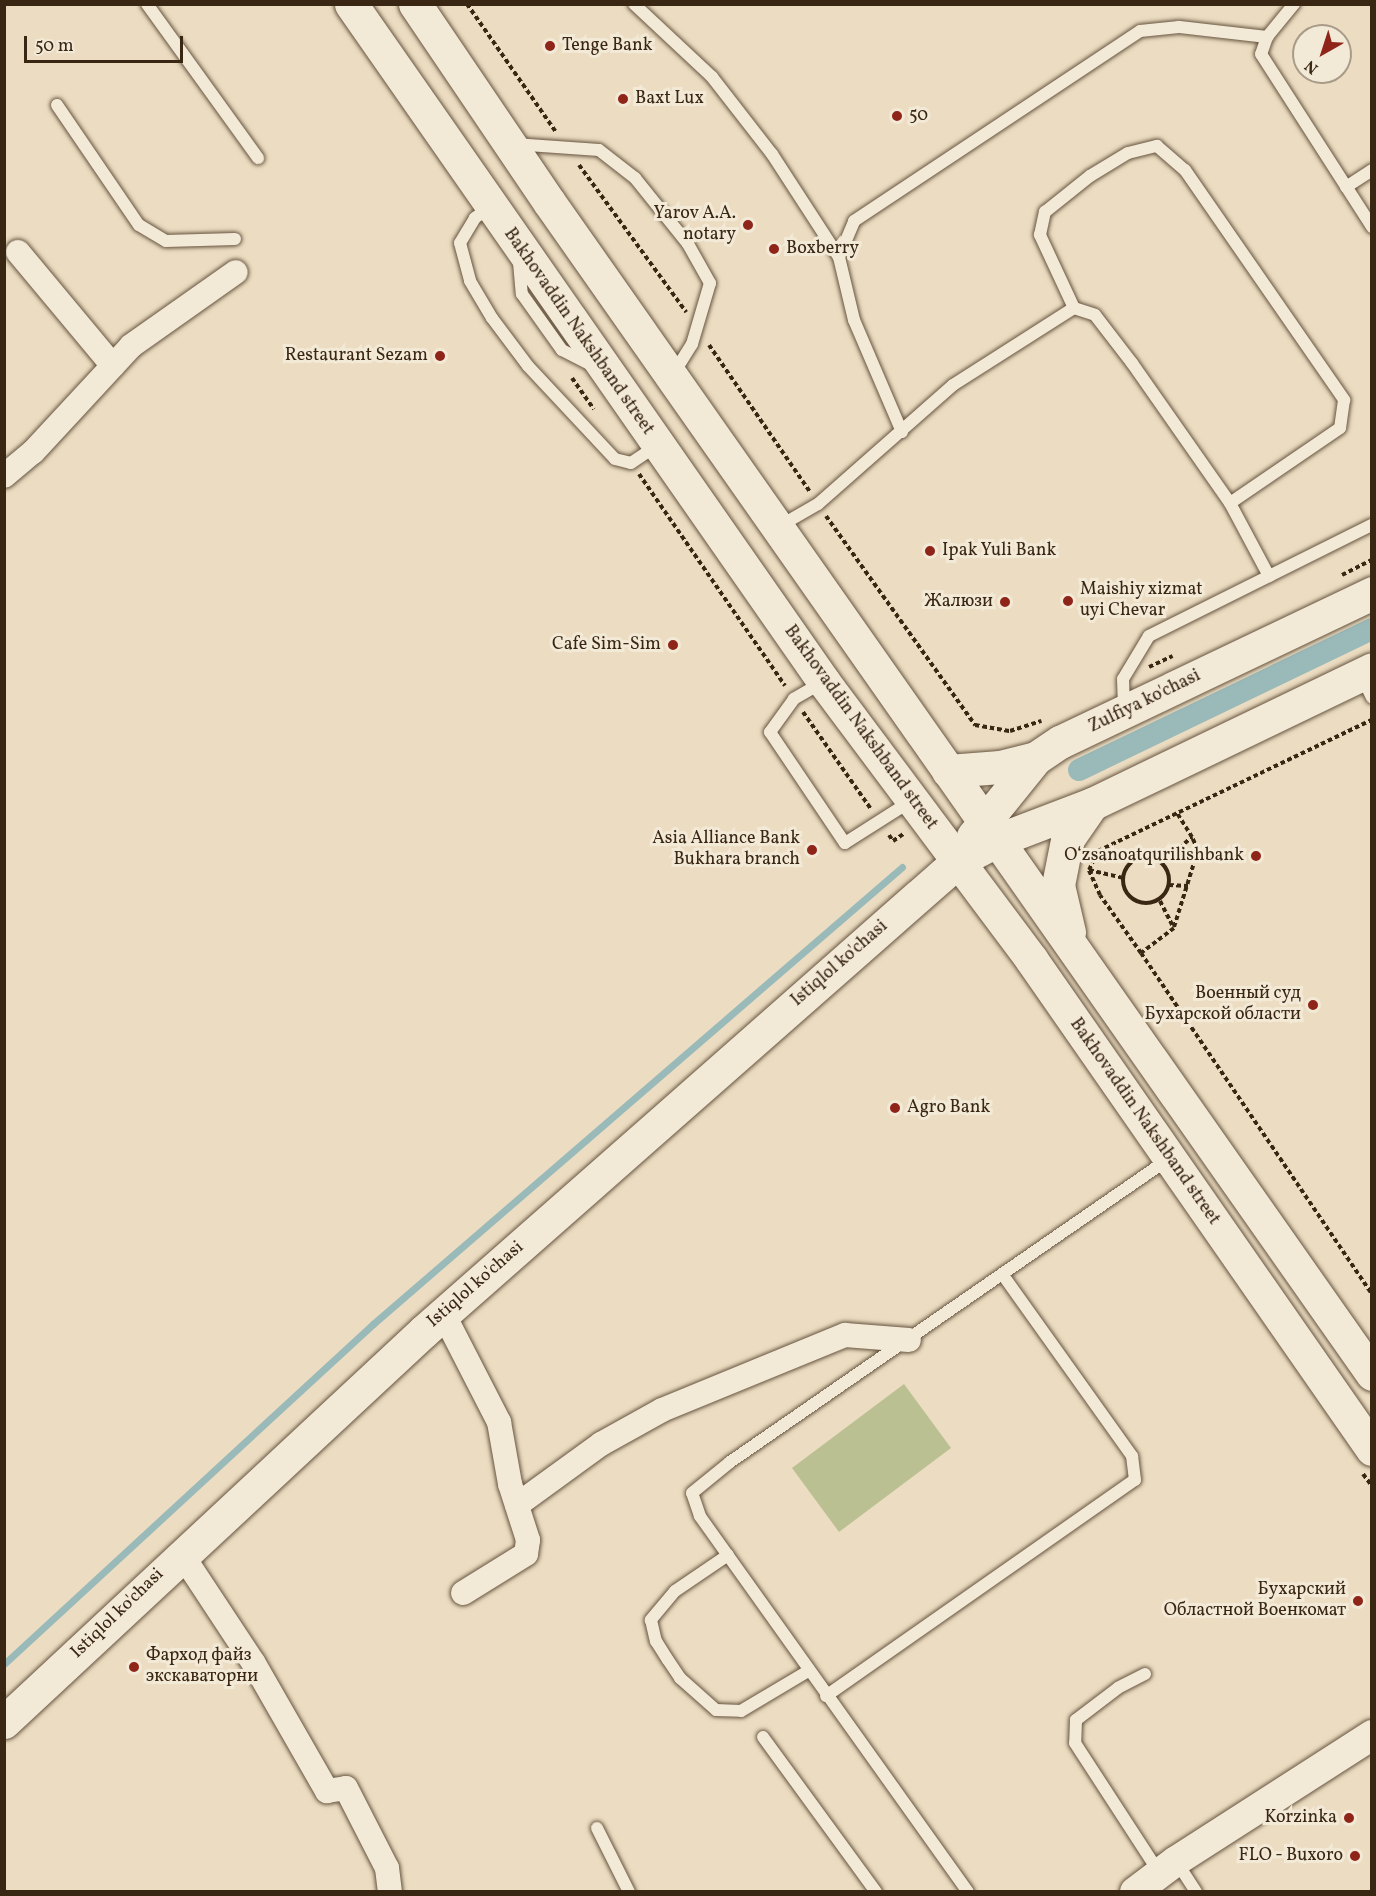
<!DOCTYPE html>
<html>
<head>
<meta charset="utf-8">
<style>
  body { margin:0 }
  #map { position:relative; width:1376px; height:1896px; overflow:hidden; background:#ecddc2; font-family:Vollkorn,serif }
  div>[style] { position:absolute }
  .green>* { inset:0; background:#bac091 }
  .stream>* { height:7px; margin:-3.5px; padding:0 3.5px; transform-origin:3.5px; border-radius:3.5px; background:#9ababa }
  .canal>* { height:22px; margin:-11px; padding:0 11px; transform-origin:11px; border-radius:11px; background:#9ababa }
  .path>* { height:4px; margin-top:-2px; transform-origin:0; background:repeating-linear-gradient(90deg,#392713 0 4.5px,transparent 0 7.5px) }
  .path>.ring { margin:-2px; padding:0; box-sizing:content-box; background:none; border:4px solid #392713; border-radius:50% }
  .roads { filter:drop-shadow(0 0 2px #66543f) drop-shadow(0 0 2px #66543f) }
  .service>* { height:12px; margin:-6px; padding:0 6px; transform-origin:6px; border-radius:6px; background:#f3e9d7 }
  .minor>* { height:24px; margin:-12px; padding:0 12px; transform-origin:12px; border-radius:12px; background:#f3e9d7 }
  .tertiary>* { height:30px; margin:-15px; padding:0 15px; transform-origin:15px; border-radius:15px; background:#f3e9d7 }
  .secondary>* { height:33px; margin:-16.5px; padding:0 16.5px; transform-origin:16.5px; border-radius:16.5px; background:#f3e9d7 }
  .dots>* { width:16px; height:16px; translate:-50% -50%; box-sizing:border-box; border:3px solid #f3e9d7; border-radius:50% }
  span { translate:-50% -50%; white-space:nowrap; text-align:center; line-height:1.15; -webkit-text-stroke:6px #f3e9d7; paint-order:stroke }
  .poi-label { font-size:18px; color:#392713 }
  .left { translate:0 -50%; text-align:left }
  .right { translate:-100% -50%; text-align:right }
  .street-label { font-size:18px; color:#392713 }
  .frame { position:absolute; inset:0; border:6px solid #392713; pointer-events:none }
  .north { position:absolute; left:1292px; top:24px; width:60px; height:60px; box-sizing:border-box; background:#f3e9d7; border:2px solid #a99b89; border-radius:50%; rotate:219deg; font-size:16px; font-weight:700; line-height:24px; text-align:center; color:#392713 }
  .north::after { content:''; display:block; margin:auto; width:21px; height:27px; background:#8f2418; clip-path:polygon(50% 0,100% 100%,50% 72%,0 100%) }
  .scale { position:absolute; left:24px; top:36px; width:159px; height:27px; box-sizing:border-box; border:3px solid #392713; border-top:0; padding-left:8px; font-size:18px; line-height:21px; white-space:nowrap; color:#392713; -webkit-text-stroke:4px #f3e9d7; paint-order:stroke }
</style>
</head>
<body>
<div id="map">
  <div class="green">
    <div style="clip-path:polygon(904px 1384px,951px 1448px,839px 1532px,792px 1468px)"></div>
  </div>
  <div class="stream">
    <div style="left:4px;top:1664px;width:502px;rotate:-42.66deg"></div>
    <div style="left:373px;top:1324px;width:699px;rotate:-40.82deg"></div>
  </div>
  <div class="canal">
    <div style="left:1079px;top:770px;width:325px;rotate:-25.7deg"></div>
  </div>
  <div class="path">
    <div style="left:467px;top:4px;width:156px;rotate:55.2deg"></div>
    <div style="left:579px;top:165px;width:182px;rotate:53.9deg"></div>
    <div style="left:709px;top:345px;width:178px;rotate:55.5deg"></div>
    <div style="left:572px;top:378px;width:38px;rotate:55deg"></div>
    <div style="left:639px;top:474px;width:257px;rotate:55.4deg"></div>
    <div style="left:826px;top:516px;width:257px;rotate:54.5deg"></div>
    <div style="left:975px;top:725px;width:36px;rotate:10deg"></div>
    <div style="left:1010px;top:731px;width:33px;rotate:-18deg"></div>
    <div style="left:1342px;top:575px;width:34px;rotate:-27deg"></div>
    <div style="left:1149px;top:667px;width:26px;rotate:-25deg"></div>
    <div style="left:803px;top:712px;width:118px;rotate:55deg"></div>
    <div style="left:889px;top:835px;width:7px;rotate:56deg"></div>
    <div style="left:893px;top:841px;width:14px;rotate:-34deg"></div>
    <div class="ring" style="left:1123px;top:857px;width:42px;height:42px"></div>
    <div style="left:1162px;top:863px;width:40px;rotate:-41deg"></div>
    <div style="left:1192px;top:837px;width:28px;rotate:-122deg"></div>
    <div style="left:1089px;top:870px;width:36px;rotate:13deg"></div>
    <div style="left:1169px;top:885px;width:19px;rotate:3deg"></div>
    <div style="left:1160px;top:901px;width:30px;rotate:63deg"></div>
    <div style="left:1174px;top:928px;width:41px;rotate:142.9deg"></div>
    <div style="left:1141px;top:953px;width:71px;rotate:-125.3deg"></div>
    <div style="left:1100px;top:895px;width:27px;rotate:-114deg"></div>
    <div style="left:1089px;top:870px;width:21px;rotate:-65deg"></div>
    <div style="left:1098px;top:851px;width:304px;rotate:-25.6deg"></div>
    <div style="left:1174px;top:927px;width:81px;rotate:-72.7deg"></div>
    <div style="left:1198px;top:850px;width:14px;rotate:-115deg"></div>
    <div style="left:1141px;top:953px;width:412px;rotate:55.9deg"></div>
    <div style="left:1363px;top:1474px;width:15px;rotate:53deg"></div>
  </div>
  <div class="roads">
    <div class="service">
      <div style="left:147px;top:4px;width:190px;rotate:54.2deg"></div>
      <div style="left:634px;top:4px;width:107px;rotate:43.1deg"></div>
      <div style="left:712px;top:77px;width:98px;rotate:52.1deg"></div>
      <div style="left:772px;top:154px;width:123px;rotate:57deg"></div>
      <div style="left:1294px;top:4px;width:43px;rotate:129.3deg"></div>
      <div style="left:1267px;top:37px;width:18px;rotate:109deg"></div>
      <div style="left:1261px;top:54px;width:206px;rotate:57.3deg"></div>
      <div style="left:57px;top:105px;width:145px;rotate:55.7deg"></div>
      <div style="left:139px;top:225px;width:31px;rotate:31deg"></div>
      <div style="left:166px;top:241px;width:69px;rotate:-1.7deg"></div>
      <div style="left:514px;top:144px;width:85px;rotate:4deg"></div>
      <div style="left:599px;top:150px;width:46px;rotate:37.9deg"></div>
      <div style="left:635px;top:178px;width:85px;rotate:51.2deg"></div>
      <div style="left:688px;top:244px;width:45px;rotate:60.6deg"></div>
      <div style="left:710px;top:283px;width:64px;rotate:106.4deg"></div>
      <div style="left:692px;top:344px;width:36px;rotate:122deg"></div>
      <div style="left:1346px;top:187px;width:31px;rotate:-33deg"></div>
      <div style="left:490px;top:207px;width:19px;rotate:144deg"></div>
      <div style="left:475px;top:218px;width:29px;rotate:121deg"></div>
      <div style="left:460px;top:243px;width:39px;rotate:75deg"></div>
      <div style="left:470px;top:281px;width:43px;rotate:59.3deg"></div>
      <div style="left:492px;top:318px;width:60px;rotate:53.1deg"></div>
      <div style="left:528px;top:366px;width:127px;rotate:46.9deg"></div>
      <div style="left:615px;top:459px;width:16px;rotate:14deg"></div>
      <div style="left:631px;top:463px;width:32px;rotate:-34deg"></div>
      <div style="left:519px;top:262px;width:32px;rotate:85deg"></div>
      <div style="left:522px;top:294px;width:69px;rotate:54.5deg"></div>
      <div style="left:562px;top:350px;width:35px;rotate:27deg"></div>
      <div style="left:1074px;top:308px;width:81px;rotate:-115deg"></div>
      <div style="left:1040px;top:235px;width:24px;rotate:-78deg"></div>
      <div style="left:1045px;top:212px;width:58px;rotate:-38.7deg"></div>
      <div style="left:1090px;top:176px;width:44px;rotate:-31.2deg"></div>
      <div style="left:1128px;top:153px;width:30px;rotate:-14deg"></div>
      <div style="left:1157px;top:146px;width:37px;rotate:41deg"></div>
      <div style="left:1185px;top:170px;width:280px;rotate:55.3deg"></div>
      <div style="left:1344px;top:400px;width:28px;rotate:98deg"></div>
      <div style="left:1340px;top:428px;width:133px;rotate:145.7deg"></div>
      <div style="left:902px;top:432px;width:122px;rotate:-113.2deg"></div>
      <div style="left:854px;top:320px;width:65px;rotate:-103.4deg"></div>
      <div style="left:839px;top:257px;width:39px;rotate:-67deg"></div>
      <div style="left:854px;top:221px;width:343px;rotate:-33.6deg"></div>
      <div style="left:1140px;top:31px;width:39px;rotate:-6deg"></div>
      <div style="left:1179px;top:27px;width:89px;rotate:6.5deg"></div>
      <div style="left:778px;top:527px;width:46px;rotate:-29.9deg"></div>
      <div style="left:818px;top:504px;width:180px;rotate:-41.4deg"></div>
      <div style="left:953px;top:385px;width:143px;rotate:-32.5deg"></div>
      <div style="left:1074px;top:308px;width:22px;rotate:18deg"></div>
      <div style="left:1095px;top:315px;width:61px;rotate:52.4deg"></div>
      <div style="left:1132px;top:363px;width:171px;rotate:55deg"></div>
      <div style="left:1230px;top:503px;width:83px;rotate:61.9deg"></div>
      <div style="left:1361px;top:675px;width:25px;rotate:64deg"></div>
      <div style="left:823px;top:682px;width:34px;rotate:150deg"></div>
      <div style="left:794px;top:699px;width:41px;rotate:126deg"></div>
      <div style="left:770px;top:732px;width:134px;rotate:56deg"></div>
      <div style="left:845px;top:843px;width:78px;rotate:-32.5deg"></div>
      <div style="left:1124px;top:707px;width:28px;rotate:-92deg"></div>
      <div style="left:1123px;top:679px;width:50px;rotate:-58.8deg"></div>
      <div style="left:1149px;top:636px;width:249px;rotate:-26.5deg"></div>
      <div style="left:728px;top:1555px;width:64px;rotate:145.8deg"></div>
      <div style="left:675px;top:1591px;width:38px;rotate:130deg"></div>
      <div style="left:651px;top:1620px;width:22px;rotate:77deg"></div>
      <div style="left:656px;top:1641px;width:22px;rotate:58deg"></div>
      <div style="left:668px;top:1660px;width:22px;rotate:56deg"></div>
      <div style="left:680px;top:1678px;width:48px;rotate:41.6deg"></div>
      <div style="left:716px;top:1710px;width:25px;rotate:2deg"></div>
      <div style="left:741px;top:1711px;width:78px;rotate:-30.8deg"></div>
      <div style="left:1145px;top:1674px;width:30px;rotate:153deg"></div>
      <div style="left:1118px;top:1688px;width:53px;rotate:142.7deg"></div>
      <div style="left:1076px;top:1720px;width:23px;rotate:92deg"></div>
      <div style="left:1075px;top:1743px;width:156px;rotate:57deg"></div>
      <div style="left:826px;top:1696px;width:377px;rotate:-35deg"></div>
      <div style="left:1135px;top:1480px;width:24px;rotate:-97deg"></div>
      <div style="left:1132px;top:1456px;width:222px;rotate:-125.5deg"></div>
      <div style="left:763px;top:1737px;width:192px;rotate:53.9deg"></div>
      <div style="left:597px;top:1828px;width:72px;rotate:63.4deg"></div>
      <div style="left:1176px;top:1861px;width:37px;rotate:57deg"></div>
      <div style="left:968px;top:1892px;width:462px;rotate:-125.5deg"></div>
      <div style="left:700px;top:1516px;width:24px;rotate:-109deg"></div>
      <div style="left:692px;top:1493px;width:49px;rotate:-39.2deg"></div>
      <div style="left:730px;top:1462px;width:535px;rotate:-34.64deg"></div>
    </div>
    <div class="minor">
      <div style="left:18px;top:252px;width:148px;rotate:50.2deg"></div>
      <div style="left:4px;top:476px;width:38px;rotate:-40deg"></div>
      <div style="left:33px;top:452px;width:144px;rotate:-47.2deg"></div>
      <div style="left:131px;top:346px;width:128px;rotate:-35.2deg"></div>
      <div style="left:443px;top:1313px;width:123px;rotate:62.8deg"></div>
      <div style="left:499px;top:1422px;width:63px;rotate:79.9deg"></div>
      <div style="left:510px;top:1484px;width:59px;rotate:72.2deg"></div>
      <div style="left:528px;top:1540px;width:14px;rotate:98deg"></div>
      <div style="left:526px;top:1554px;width:74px;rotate:148.2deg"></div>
      <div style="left:517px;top:1505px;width:104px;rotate:-36deg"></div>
      <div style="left:601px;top:1444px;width:70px;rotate:-29.1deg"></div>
      <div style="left:662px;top:1410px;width:198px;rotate:-22.3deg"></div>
      <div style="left:845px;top:1335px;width:64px;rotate:4.5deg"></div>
      <div style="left:181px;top:1553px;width:131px;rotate:56.6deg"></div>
      <div style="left:253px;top:1662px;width:149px;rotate:60.2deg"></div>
      <div style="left:327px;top:1791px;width:19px;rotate:-9deg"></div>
      <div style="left:346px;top:1788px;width:90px;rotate:62.9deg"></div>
      <div style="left:387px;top:1868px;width:24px;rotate:83deg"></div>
    </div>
    <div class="tertiary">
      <div style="left:1135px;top:1892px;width:51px;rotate:-37.1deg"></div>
      <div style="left:1176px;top:1861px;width:233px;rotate:-32.7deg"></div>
    </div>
    <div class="secondary">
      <div style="left:351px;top:4px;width:827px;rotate:55.1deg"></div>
      <div style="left:824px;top:682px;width:346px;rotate:53.2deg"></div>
      <div style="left:1031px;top:959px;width:597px;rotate:55.17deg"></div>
      <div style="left:415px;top:4px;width:239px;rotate:55.9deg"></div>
      <div style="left:549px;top:202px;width:1432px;rotate:54.92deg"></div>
      <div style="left:948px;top:771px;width:52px;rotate:-4.4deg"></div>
      <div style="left:1000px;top:767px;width:37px;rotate:-14deg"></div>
      <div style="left:973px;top:836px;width:100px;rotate:-51.1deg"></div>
      <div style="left:1036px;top:758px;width:29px;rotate:-34deg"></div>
      <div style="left:1060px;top:742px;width:346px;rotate:-25.5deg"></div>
      <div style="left:1069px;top:932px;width:48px;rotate:-103.2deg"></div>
      <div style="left:1058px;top:885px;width:46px;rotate:-78.7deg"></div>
      <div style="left:1067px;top:840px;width:44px;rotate:-55.2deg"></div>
      <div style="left:4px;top:1722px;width:574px;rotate:-42.95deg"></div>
      <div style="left:424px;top:1331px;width:711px;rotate:-41.35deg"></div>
      <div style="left:958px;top:861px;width:45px;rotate:-27.7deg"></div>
      <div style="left:998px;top:840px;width:101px;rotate:-21deg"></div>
      <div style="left:1092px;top:804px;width:311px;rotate:-25.7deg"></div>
    </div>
  </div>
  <div class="dots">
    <div style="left:550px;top:46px;background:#8f2418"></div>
    <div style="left:623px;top:99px;background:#8f2418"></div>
    <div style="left:897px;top:116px;background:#8f2418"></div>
    <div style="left:748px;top:225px;background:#8f2418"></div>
    <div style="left:774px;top:249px;background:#8f2418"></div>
    <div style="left:440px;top:356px;background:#8f2418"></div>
    <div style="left:930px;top:551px;background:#8f2418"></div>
    <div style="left:1068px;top:601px;background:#8f2418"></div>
    <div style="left:1005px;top:602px;background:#8f2418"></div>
    <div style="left:673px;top:645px;background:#8f2418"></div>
    <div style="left:812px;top:850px;background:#8f2418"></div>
    <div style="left:1256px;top:856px;background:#8f2418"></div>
    <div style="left:1313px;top:1005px;background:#8f2418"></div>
    <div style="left:895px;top:1108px;background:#8f2418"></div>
    <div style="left:1358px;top:1601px;background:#8f2418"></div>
    <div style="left:134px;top:1667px;background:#8f2418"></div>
    <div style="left:1349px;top:1818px;background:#8f2418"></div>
    <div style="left:1355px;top:1856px;background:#8f2418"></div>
  </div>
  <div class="poi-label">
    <span class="left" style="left:562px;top:46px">Tenge Bank</span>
    <span class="left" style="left:635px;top:99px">Baxt Lux</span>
    <span class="left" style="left:909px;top:116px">50</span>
    <span class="right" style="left:736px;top:225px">Yarov A.A.<br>notary</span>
    <span class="left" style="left:786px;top:249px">Boxberry</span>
    <span class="right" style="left:428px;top:356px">Restaurant Sezam</span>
    <span class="left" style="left:942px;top:551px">Ipak Yuli Bank</span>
    <span class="left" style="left:1080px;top:601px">Maishiy xizmat<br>uyi Chevar</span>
    <span class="right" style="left:993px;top:602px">Жалюзи</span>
    <span class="right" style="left:661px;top:645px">Cafe Sim-Sim</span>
    <span class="right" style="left:800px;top:850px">Asia Alliance Bank<br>Bukhara branch</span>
    <span class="right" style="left:1244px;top:856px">Oʻzsanoatqurilishbank</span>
    <span class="right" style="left:1301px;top:1005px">Военный суд<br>Бухарской области</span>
    <span class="left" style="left:907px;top:1108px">Agro Bank</span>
    <span class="right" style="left:1346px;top:1601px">Бухарский<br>Областной Военкомат</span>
    <span class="left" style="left:146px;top:1667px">Фарход файз<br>экскаваторни</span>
    <span class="right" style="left:1337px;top:1818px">Korzinka</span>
    <span class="right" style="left:1343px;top:1856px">FLO - Buxoro</span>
  </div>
  <div class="street-label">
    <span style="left:578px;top:332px;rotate:55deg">Bakhovaddin Nakshband street</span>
    <span style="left:1145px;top:702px;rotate:-26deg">Zulfiya ko'chasi</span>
    <span style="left:860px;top:728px;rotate:54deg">Bakhovaddin Nakshband street</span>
    <span style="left:840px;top:964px;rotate:-41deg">Istiqlol ko'chasi</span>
    <span style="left:1144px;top:1122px;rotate:55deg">Bakhovaddin Nakshband street</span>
    <span style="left:476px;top:1285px;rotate:-41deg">Istiqlol ko'chasi</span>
    <span style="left:118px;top:1614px;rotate:-44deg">Istiqlol ko'chasi</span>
  </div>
  <div class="frame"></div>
  <div class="north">N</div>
  <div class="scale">50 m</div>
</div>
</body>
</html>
